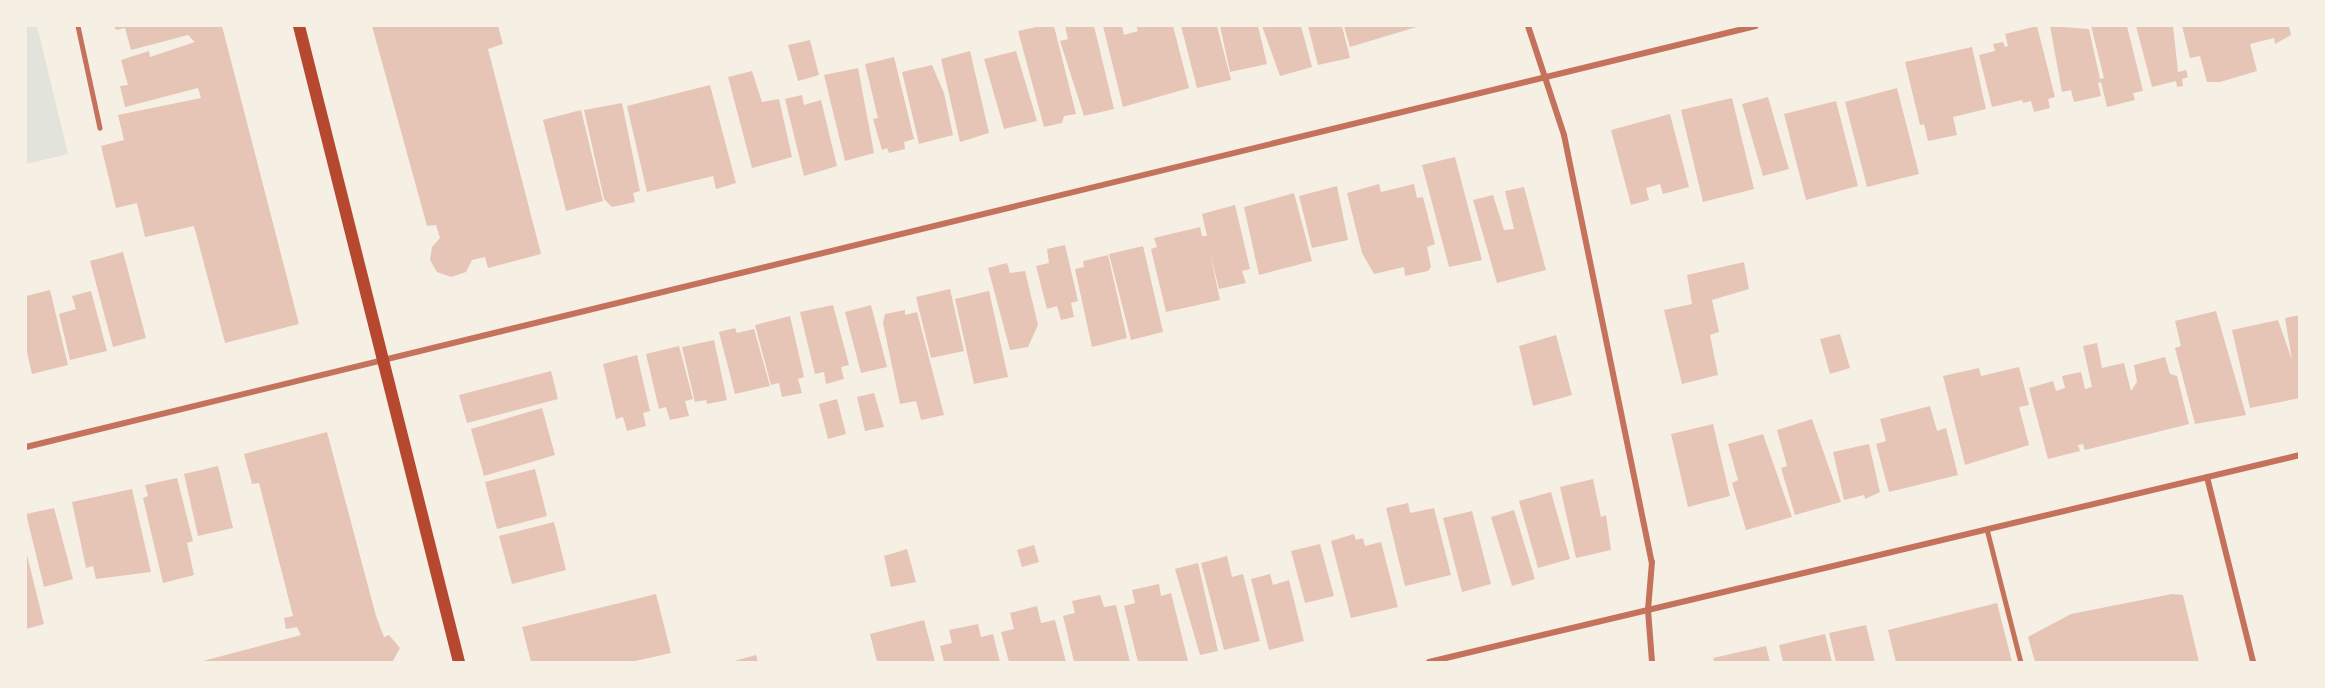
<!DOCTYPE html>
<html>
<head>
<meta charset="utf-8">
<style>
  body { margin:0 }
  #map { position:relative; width:2325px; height:688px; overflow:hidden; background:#f6efe4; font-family:"PT Serif",serif }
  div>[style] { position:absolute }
  .green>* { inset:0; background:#e2e4dc }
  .building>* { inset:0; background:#e6c5b7 }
  .service>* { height:4.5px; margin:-2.25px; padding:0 2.25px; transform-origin:2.25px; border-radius:2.25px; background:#c5725c }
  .minor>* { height:6px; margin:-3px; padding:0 3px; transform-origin:3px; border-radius:3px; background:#c5725c }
  .secondary>* { height:12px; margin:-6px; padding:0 6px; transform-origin:6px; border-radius:6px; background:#b5482f }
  span { translate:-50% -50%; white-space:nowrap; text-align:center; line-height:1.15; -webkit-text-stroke:6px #f6efe4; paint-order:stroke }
  .frame { position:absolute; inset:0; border:27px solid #f6efe4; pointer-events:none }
</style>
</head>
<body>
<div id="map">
  <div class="green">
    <div style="clip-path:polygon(26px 26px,37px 26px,68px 154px,26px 164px)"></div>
  </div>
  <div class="building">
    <div style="clip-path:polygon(114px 26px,222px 26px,299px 324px,225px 343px,194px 226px,145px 237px,137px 203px,116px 208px,101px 146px,124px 140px,118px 115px,201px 98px,198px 88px,125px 107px,120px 86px,128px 85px,121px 60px,149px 51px,150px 57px,195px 42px,188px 35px,131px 50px,125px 28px,116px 30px)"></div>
    <div style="clip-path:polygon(372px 26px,498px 26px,503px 44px,488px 49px,541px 254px,488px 268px,485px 257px,472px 260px,466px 272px,451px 277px,437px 272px,430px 260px,432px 247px,440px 238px,436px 225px,427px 226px)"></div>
    <div style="clip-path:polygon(1041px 26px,1054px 26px,1076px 114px,1064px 116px,1062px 123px,1044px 127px,1018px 31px)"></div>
    <div style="clip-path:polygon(1065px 26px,1094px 26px,1114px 109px,1084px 116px,1060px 41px,1068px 39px)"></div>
    <div style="clip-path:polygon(1103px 26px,1122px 26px,1124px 35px,1138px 31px,1136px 26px,1173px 26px,1189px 88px,1123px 107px)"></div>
    <div style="clip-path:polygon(1181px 26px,1217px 26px,1231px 80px,1197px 88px)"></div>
    <div style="clip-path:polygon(1220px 26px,1258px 26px,1267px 64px,1230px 72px)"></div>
    <div style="clip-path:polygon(1262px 26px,1301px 26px,1312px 67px,1280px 76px)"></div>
    <div style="clip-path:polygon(1308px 26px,1342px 26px,1350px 58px,1318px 65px)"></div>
    <div style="clip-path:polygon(1344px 26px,1420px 26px,1350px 47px)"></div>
    <div style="clip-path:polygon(2037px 26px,2055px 97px,2048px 99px,2050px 108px,2034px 112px,2031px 101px,2023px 103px,2022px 100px,1992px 107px,1979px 55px,1995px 51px,1993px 44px,2003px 42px,2005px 47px,2008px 46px,2005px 34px)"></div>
    <div style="clip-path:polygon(2050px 26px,2089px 29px,2100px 79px,2104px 78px,2091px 26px,2127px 26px,2143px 91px,2133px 93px,2135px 100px,2107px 107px,2101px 82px,2098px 83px,2101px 96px,2074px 102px,2071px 90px,2062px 92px)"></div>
    <div style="clip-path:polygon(2136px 26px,2173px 26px,2178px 72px,2186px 70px,2188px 77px,2182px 79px,2183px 86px,2177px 87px,2176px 81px,2152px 87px)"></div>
    <div style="clip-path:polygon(2182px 26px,2289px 26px,2291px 35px,2275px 44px,2274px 38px,2250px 44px,2257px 71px,2220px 82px,2207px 82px,2200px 56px,2190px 58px)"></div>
    <div style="clip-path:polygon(810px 40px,819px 75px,798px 81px,788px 45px)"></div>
    <div style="clip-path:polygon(1972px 47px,1986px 109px,1953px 117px,1957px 135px,1928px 141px,1924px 124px,1920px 125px,1905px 62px)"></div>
    <div style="clip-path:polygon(970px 51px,989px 133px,960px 142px,941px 59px)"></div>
    <div style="clip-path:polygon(1016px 51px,1037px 121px,1004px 129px,984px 59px)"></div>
    <div style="clip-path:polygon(894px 57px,914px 139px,904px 142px,905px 149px,889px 153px,887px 148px,882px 150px,873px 119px,878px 118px,865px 64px)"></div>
    <div style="clip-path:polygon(932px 65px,944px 93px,953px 135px,919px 144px,902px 72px)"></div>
    <div style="clip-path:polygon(858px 68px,874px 153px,845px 161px,824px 75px)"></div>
    <div style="clip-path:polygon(752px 71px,762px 102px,779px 99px,792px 157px,752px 168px,728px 77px)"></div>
    <div style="clip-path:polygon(710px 85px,736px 183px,716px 189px,713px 176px,647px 192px,627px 106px)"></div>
    <div style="clip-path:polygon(1897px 88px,1919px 174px,1867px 187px,1845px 102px)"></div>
    <div style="clip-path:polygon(802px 95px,804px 105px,821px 100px,837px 166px,804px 176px,785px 99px)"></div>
    <div style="clip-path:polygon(1768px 97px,1789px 169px,1763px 176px,1742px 104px)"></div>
    <div style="clip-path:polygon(1732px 98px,1754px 189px,1703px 202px,1681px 110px)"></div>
    <div style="clip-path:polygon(1836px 101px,1858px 186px,1806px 200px,1784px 114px)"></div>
    <div style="clip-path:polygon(622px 103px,640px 191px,633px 193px,635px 202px,612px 207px,604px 199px,584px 110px)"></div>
    <div style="clip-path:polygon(581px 110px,603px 201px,566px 211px,543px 120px)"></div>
    <div style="clip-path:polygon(1670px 114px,1689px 187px,1663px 194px,1660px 184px,1646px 188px,1649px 200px,1631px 205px,1611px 130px)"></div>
    <div style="clip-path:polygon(1455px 157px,1482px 260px,1449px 267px,1422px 165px)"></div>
    <div style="clip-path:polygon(1379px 184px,1381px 192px,1414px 184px,1417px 198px,1423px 197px,1435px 244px,1427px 247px,1431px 267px,1428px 271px,1405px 276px,1404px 267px,1374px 274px,1362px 253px,1347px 193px)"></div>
    <div style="clip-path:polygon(1337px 186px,1348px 240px,1312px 248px,1299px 196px)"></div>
    <div style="clip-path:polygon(1524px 187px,1546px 270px,1497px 283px,1473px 200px,1493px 195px,1504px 230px,1514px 229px,1505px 191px)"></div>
    <div style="clip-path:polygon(1294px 193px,1312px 261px,1259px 275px,1244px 207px)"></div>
    <div style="clip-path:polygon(1235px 205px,1250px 269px,1242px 271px,1246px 283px,1219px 289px,1210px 253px,1220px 300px,1166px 312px,1151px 249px,1157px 247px,1154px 238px,1200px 227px,1202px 236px,1207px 236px,1202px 214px)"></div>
    <div style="clip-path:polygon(1065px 245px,1078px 301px,1071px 303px,1074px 317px,1061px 320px,1057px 306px,1047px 309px,1036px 266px,1049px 263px,1047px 249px)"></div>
    <div style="clip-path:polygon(1143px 246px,1163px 332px,1131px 340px,1109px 254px)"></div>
    <div style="clip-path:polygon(123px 252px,146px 338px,113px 347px,90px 261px)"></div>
    <div style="clip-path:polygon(1108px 255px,1127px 338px,1092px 347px,1075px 269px,1084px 267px,1083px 261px)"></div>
    <div style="clip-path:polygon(1744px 262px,1749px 289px,1712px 300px,1719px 332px,1710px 335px,1718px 375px,1682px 384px,1664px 310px,1692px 304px,1687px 275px)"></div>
    <div style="clip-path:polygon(1007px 263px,1010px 273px,1025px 271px,1038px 325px,1028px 347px,1010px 350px,988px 268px)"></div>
    <div style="clip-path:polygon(950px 289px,964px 351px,931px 358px,916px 297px)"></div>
    <div style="clip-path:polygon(50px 290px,68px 365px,32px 374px,26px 348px,26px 296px)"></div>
    <div style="clip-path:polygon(91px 291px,107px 351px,70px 360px,59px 314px,76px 309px,72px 296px)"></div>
    <div style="clip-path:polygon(989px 291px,1008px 377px,974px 384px,955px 299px)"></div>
    <div style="clip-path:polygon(833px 305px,849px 365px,841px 367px,844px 379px,826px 384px,824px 372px,815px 374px,800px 312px)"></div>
    <div style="clip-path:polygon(871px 305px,887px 367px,861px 373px,845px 312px)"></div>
    <div style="clip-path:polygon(905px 310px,905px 315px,917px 312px,944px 415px,921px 420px,916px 401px,900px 404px,883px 323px,885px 314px)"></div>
    <div style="clip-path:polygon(2216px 311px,2246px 415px,2195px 424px,2175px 348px,2181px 346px,2175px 321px)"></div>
    <div style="clip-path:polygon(2300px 315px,2300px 398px,2250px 408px,2232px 330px,2278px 320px,2292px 360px,2285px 318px)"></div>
    <div style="clip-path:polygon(790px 316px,804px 377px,798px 379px,802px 393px,782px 397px,779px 383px,771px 385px,755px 325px)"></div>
    <div style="clip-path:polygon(735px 328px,737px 333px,754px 329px,770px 386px,735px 394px,719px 332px)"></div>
    <div style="clip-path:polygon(1840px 334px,1850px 368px,1830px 374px,1820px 339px)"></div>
    <div style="clip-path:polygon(1556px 335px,1572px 395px,1533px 406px,1519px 346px)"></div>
    <div style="clip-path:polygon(714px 340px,727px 400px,707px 404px,706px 400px,695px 402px,682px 347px)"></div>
    <div style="clip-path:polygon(2097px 343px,2102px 368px,2124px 363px,2131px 391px,2137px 382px,2134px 365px,2165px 357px,2170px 374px,2177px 376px,2189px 424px,2085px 450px,2083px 444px,2078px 445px,2080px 451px,2048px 459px,2029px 388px,2053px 381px,2056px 391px,2065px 388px,2062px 376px,2081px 372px,2085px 389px,2092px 387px,2083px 346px)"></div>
    <div style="clip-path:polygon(679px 346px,693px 399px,685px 401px,689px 416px,670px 420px,666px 407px,659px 409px,646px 354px)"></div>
    <div style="clip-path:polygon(637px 355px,650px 411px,643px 413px,646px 426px,627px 431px,623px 417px,616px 419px,603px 364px)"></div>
    <div style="clip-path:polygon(2019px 367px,2029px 405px,2019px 407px,2029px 445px,1965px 465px,1943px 376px,1979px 368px,1981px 376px)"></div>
    <div style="clip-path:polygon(551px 371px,558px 399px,467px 423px,459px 395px)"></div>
    <div style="clip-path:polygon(874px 393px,884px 427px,865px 431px,857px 397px)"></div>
    <div style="clip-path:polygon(837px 399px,846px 434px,828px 439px,819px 404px)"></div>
    <div style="clip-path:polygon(1930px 406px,1937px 431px,1946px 428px,1958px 475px,1889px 492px,1876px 444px,1886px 441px,1880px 419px)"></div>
    <div style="clip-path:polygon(542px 408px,555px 455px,484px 476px,471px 429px)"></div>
    <div style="clip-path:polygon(1812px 419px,1841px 502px,1795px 515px,1781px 468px,1787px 466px,1777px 430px)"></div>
    <div style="clip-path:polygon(1713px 424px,1730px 496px,1688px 507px,1671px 434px)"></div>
    <div style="clip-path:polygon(327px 432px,376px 616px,384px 637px,389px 635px,400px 648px,393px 661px,199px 662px,301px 635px,297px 627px,286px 629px,284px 618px,293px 616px,259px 483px,252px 484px,244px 454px)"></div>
    <div style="clip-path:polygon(1763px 434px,1792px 517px,1746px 530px,1732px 483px,1738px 480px,1728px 444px)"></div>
    <div style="clip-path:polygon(1869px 444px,1880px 492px,1865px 499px,1864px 495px,1844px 500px,1833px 452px)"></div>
    <div style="clip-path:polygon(218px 466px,233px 528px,198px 536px,184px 474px)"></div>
    <div style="clip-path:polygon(535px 469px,547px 516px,497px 529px,485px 482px)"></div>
    <div style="clip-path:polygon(177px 478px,193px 541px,187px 543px,194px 575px,163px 583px,143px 498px,148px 496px,145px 485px)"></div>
    <div style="clip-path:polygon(1593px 479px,1601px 517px,1606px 515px,1611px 550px,1576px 558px,1560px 487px)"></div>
    <div style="clip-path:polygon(132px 489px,151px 572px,96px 579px,93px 566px,86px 568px,72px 502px)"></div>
    <div style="clip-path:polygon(1551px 492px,1570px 559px,1538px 568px,1519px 501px)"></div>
    <div style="clip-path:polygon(1408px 503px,1410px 513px,1434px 508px,1451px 575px,1405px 586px,1386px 508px)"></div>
    <div style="clip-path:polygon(54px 508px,73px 579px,44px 587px,26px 514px)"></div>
    <div style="clip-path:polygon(1514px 510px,1535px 579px,1512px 586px,1491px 517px)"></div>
    <div style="clip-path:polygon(1472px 511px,1491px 584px,1462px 592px,1443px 518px)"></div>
    <div style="clip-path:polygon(554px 522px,566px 570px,512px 584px,499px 536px)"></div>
    <div style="clip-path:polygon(1354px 534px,1356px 540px,1363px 538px,1365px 546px,1381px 542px,1398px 607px,1351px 618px,1331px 541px)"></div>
    <div style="clip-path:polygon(1320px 544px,1334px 596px,1305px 603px,1291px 551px)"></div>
    <div style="clip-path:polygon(1034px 545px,1039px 562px,1022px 567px,1017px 550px)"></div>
    <div style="clip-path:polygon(907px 549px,916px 582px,891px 587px,884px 556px)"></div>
    <div style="clip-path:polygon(26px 551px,44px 624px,26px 629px)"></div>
    <div style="clip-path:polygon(1227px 556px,1232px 577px,1243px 574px,1260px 641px,1224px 650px,1201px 563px)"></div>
    <div style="clip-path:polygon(1198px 563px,1218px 651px,1200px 655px,1175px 569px)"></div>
    <div style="clip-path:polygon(1270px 574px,1273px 585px,1289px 580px,1304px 641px,1269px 650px,1251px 579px)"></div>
    <div style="clip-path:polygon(1159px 584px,1161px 596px,1171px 593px,1188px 661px,1138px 662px,1124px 606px,1135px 603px,1132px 590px)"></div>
    <div style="clip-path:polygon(656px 594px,671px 653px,631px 662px,531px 662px,522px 627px)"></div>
    <div style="clip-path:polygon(2172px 594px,2183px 595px,2199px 662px,2035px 662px,2028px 637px,2071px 614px)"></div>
    <div style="clip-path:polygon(1100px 595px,1104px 607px,1116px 605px,1130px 662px,1074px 662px,1063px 616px,1075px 613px,1072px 601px)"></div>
    <div style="clip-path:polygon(1997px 603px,2012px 662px,1896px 662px,1888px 630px)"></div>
    <div style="clip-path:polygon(1037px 606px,1041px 623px,1055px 620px,1066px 662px,1009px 662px,1001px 632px,1014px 629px,1010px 613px)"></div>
    <div style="clip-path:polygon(924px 620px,935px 662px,877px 662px,870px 634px)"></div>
    <div style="clip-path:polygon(978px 624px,981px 637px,993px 634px,1000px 662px,944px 662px,940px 646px,952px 643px,949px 630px)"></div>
    <div style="clip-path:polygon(1866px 625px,1875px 662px,1836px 662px,1829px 633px)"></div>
    <div style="clip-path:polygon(1825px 634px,1832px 662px,1783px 662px,1779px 645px)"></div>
    <div style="clip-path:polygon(1766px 646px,1770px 662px,1714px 662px,1713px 658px)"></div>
    <div style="clip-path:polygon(756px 655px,758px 662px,735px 662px,734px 661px)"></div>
  </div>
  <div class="service">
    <div style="left:78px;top:26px;width:104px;rotate:77.8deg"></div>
    <div style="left:1987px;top:529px;width:137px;rotate:75.7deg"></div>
  </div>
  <div class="minor">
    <div style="left:1528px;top:26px;width:115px;rotate:71.7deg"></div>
    <div style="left:1564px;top:135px;width:436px;rotate:78.4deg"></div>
    <div style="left:1652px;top:562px;width:48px;rotate:94.8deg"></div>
    <div style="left:1648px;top:610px;width:52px;rotate:85.6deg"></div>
    <div style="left:26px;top:447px;width:1780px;rotate:-13.68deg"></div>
    <div style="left:2207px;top:477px;width:191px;rotate:76deg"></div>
    <div style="left:1429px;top:662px;width:895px;rotate:-13.37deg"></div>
  </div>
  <div class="secondary">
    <div style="left:299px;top:26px;width:656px;rotate:75.88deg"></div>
  </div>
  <div class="frame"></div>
</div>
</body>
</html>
